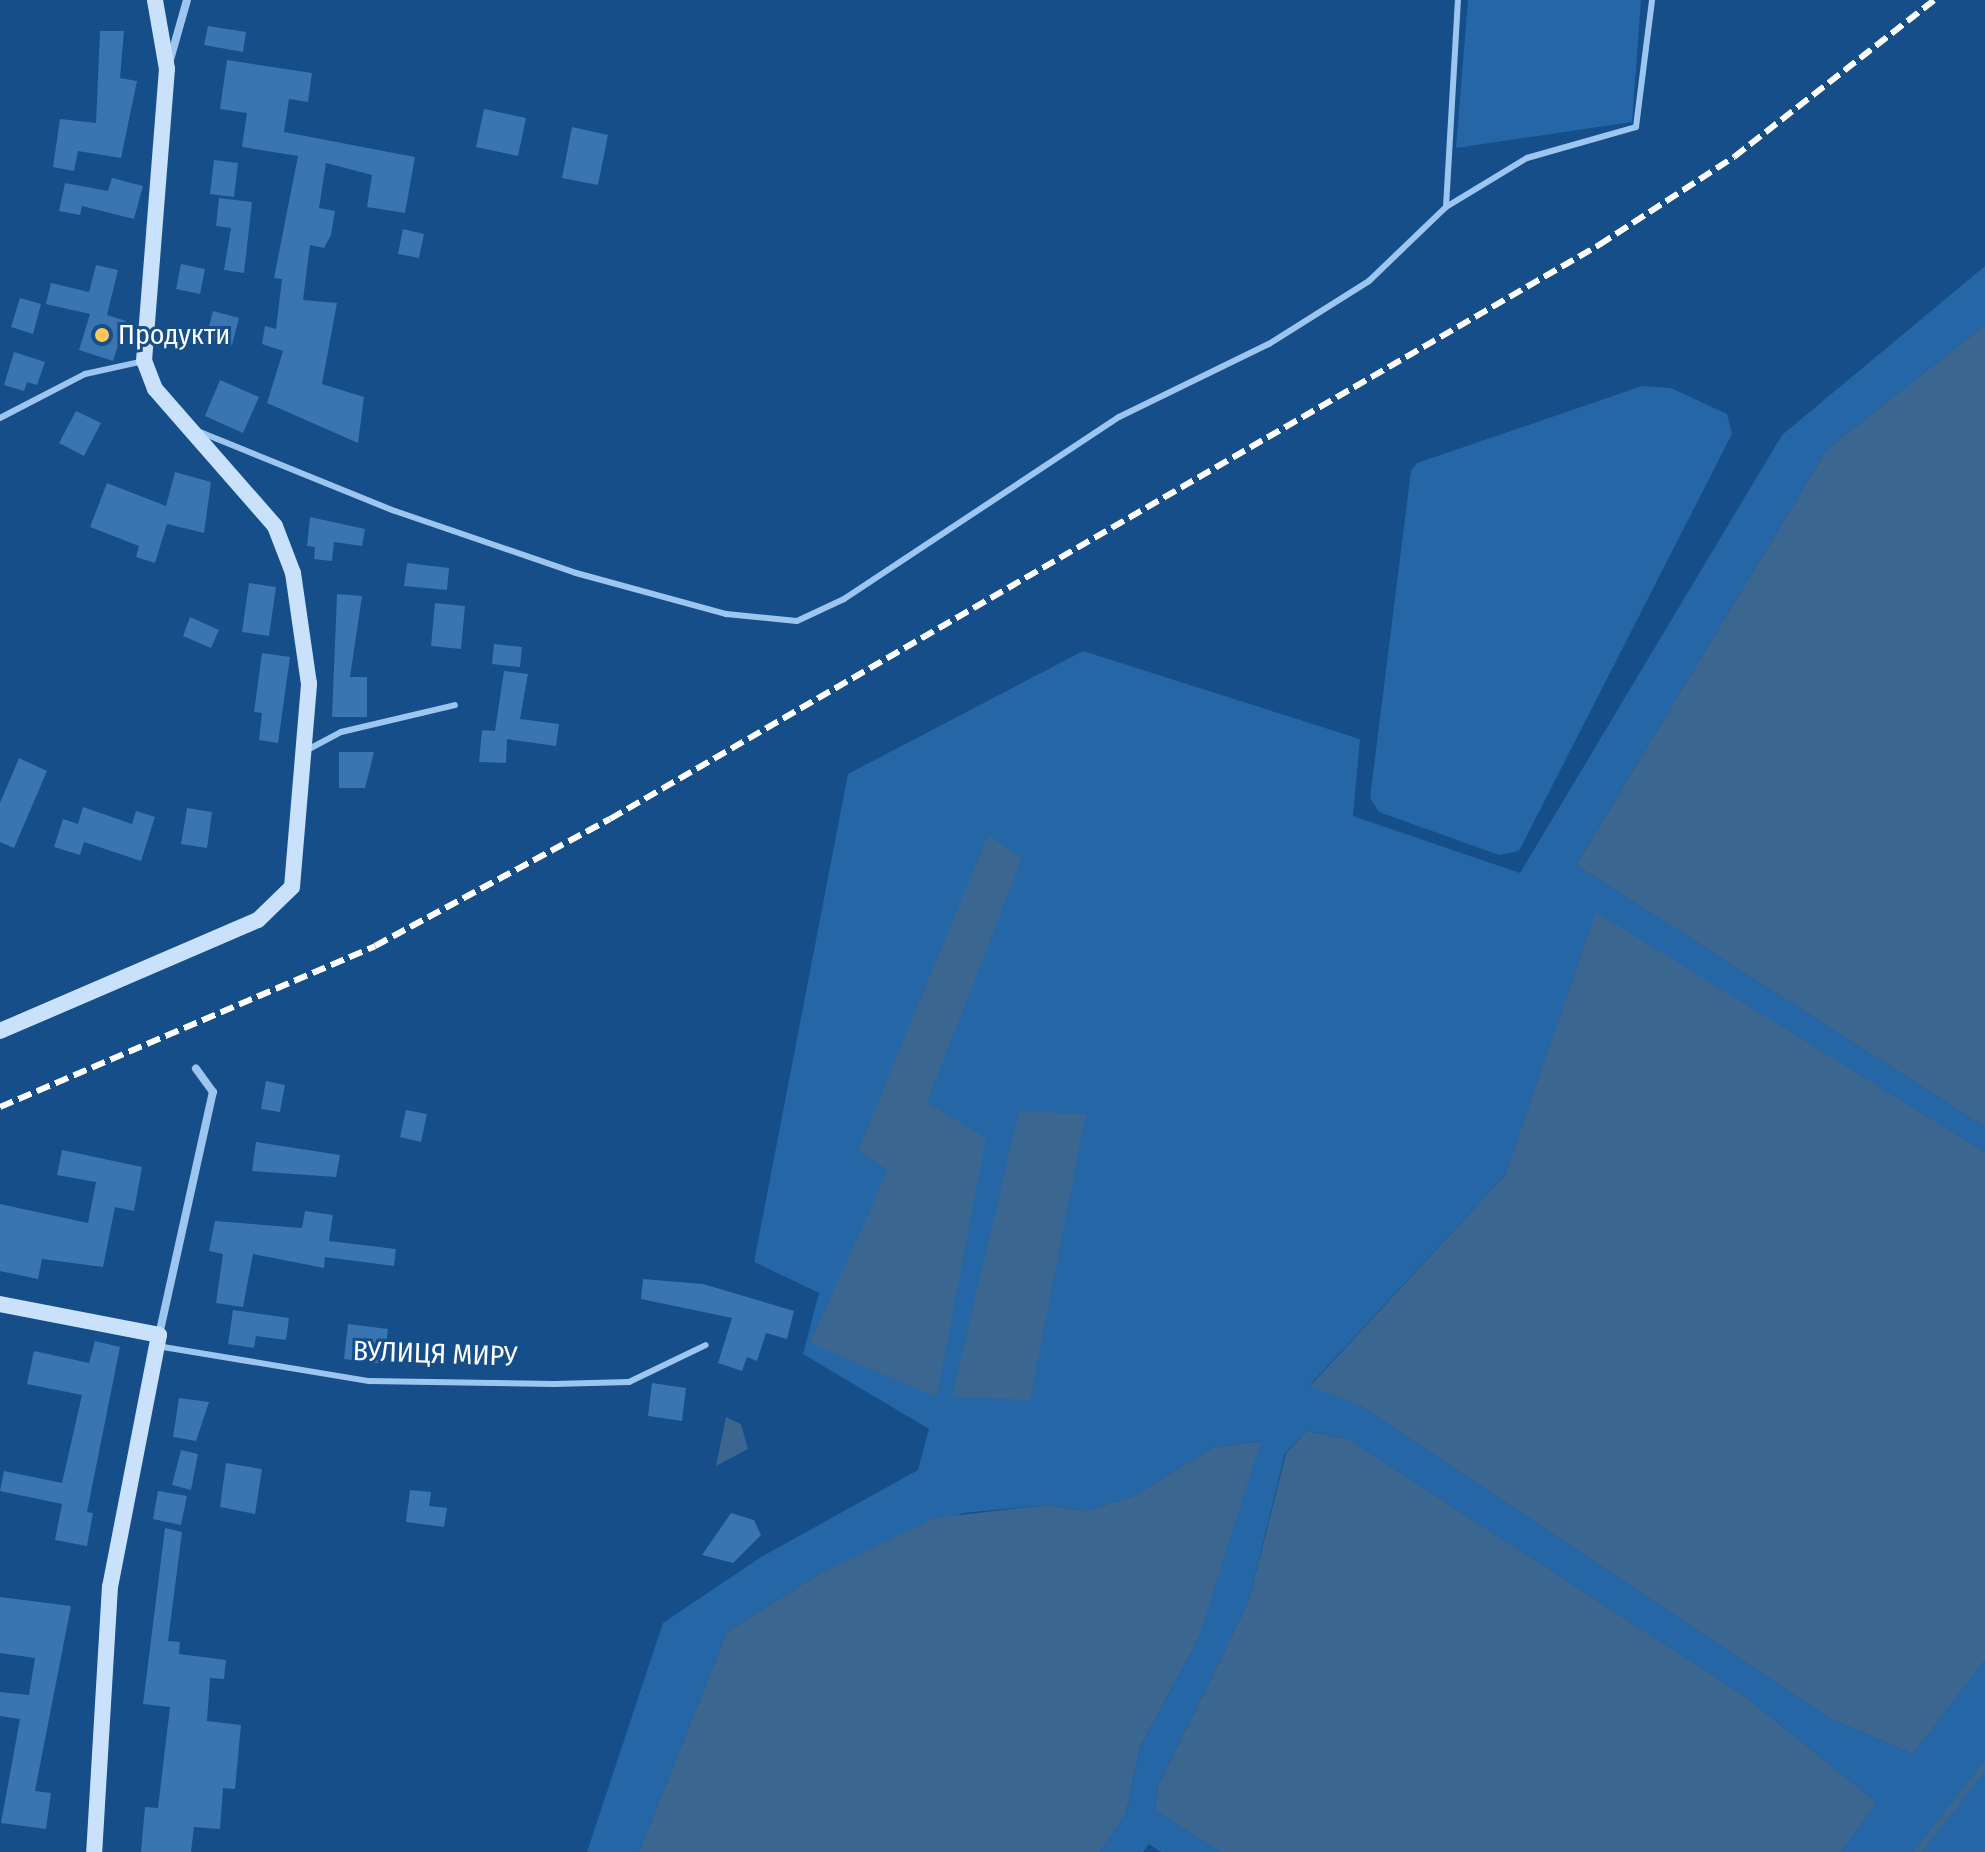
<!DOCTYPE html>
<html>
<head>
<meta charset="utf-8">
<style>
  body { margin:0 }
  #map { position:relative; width:1985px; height:1852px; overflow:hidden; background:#154e88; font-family:"Fira Sans Condensed",sans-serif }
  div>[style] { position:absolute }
  .green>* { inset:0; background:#2466a6 }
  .water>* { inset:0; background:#3b6690 }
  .stream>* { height:7px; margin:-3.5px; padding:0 3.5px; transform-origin:3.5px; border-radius:3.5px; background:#3b6690 }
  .building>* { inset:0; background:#3975b0 }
  .lane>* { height:6px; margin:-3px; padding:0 3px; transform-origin:3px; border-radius:3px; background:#9cc6ef }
  .street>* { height:8px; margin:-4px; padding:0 4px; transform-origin:4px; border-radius:4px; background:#9cc6ef }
  .secondary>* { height:16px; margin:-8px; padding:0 8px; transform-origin:8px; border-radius:8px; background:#c9e1fa }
  .rail>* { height:6px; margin-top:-3px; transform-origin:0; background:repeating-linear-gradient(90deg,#fff 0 14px,transparent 0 20px) }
  .dots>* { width:22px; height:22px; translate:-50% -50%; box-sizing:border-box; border:4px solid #154e88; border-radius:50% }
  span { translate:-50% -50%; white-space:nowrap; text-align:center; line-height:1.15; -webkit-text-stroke:6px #154e88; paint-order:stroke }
  .poi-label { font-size:28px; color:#fff }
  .left { translate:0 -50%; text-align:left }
  .street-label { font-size:28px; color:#fff }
</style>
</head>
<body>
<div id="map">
  <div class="green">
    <div style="clip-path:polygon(1468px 0,1641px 0,1632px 122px,1456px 148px)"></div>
    <div style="clip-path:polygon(1985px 266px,1985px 325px,1827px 449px,1576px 865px,1985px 1127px,1985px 1152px,1596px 913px,1505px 1175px,1310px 1385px,1363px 1407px,1831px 1719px,1913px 1754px,1985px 1660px,1985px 1852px,1841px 1852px,1877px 1803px,1746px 1697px,1348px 1439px,1307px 1431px,1285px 1453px,1249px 1601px,1158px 1786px,1155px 1810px,1220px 1852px,1161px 1852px,1149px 1844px,1143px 1852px,1100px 1852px,1126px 1813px,1140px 1747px,1199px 1638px,1260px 1441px,1212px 1448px,1134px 1496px,1087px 1511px,1047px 1505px,963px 1513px,819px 1574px,727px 1632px,639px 1852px,587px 1852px,663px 1623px,761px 1557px,918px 1470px,929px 1429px,803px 1354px,819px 1293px,754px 1262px,848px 774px,1083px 651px,1360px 739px,1353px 816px,1520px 873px,1782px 435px)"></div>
    <div style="clip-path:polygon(1642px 386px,1671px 388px,1727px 414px,1732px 434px,1519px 851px,1499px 855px,1379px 812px,1370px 798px,1411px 471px,1417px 463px)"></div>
  </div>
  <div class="water">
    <div style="clip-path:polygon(1985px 325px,1985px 1127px,1576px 865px,1827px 449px)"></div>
    <div style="clip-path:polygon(988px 835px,1022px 858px,927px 1103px,986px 1138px,937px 1397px,810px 1343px,888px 1170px,858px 1151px)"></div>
    <div style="clip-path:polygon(1596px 912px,1985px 1152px,1985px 1660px,1913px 1754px,1831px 1719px,1363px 1407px,1310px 1386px,1505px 1175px)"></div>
    <div style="clip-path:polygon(1019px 1111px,1086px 1114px,1030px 1400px,952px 1397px)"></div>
    <div style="clip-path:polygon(726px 1417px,741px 1424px,748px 1449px,716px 1466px)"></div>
    <div style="clip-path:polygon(1307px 1431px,1348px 1439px,1746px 1697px,1877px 1803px,1841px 1852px,1220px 1852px,1155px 1810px,1158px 1786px,1249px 1601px,1286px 1453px)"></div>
    <div style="clip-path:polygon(1261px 1441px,1199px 1638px,1140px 1747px,1126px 1813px,1100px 1852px,639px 1852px,727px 1632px,819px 1574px,935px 1518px,1047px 1505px,1087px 1511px,1134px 1496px,1212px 1448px)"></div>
  </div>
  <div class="stream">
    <div style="left:1917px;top:1852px;width:111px;rotate:-52.3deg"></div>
  </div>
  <div class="building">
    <div style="clip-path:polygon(208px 26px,246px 32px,243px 52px,204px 45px)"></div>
    <div style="clip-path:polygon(100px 31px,124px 31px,120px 78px,137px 81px,121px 158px,78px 151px,74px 171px,53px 167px,60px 119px,96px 123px)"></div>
    <div style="clip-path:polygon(227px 60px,312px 73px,308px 102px,289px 99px,284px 132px,415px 157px,405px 213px,367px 207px,372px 175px,326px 163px,319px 208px,335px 211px,331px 235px,324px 248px,310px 245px,303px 300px,337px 303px,322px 384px,364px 397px,358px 443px,267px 403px,283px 351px,262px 344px,265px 326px,276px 329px,282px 279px,274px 278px,298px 156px,242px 147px,247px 113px,220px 109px)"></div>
    <div style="clip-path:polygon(484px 109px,526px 118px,518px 156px,476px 147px)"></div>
    <div style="clip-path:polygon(572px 127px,608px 135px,598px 185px,562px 178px)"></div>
    <div style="clip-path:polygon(214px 160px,238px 163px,234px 197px,210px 194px)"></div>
    <div style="clip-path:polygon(112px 178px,143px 186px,134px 219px,82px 206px,80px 215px,59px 211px,65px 183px,108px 191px)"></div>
    <div style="clip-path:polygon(219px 198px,252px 202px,244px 273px,224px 270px,231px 228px,216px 226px)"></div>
    <div style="clip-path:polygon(403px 229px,424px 234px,419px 258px,398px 254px)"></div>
    <div style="clip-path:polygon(181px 264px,205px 269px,200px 294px,176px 289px)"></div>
    <div style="clip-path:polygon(96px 265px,118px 270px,107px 315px,126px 321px,113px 361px,79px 350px,90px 314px,46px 304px,51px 283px,89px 292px)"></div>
    <div style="clip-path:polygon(20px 298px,41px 304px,33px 334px,11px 327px)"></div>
    <div style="clip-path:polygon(213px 311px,239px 318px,232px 345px,206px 338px)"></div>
    <div style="clip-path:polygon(14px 352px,45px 362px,37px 385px,27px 382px,24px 391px,4px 385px)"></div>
    <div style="clip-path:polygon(220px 380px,259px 397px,243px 433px,205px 416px)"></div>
    <div style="clip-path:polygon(76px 411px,101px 423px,84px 456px,59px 443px)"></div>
    <div style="clip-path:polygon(175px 472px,211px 482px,204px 533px,167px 524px,155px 563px,136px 557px,139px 546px,90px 527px,107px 483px,166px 506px)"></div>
    <div style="clip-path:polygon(310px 517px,365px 529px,362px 546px,334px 542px,332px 561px,314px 559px,315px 547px,307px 546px)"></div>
    <div style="clip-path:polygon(407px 563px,449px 568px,447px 590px,404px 586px)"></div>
    <div style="clip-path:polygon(249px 583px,276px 587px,269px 636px,242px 632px)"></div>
    <div style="clip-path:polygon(337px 594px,362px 596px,350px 677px,367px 677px,367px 717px,332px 717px)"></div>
    <div style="clip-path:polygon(435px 603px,465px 606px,461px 649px,431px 646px)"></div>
    <div style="clip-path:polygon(190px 617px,219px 630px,211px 648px,183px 636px)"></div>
    <div style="clip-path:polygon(494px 644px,522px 647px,520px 667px,492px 664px)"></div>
    <div style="clip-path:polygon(262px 653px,290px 657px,278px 743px,259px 740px,262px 713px,254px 712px)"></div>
    <div style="clip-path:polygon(504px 671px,528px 674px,520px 719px,559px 724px,556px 746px,507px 739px,506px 763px,479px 762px,482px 730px,495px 731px)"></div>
    <div style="clip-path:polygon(339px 752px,374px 752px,365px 788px,339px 788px)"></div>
    <div style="clip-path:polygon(19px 758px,47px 771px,14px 848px,0 842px,0 803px)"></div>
    <div style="clip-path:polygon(83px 807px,132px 824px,136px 811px,155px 817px,141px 861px,84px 842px,80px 855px,54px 847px,63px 819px,78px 824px)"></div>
    <div style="clip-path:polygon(187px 808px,212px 812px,207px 848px,181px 844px)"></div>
    <div style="clip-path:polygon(266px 1081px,285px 1085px,280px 1112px,261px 1109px)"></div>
    <div style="clip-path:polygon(406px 1110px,427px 1114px,421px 1142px,400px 1137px)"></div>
    <div style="clip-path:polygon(256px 1142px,340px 1155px,336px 1177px,252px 1171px)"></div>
    <div style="clip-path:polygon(62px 1150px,142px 1167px,134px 1211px,115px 1207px,103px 1267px,42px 1259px,38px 1279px,0 1271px,0 1204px,88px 1223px,96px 1182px,57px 1175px)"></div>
    <div style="clip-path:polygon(305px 1211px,333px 1215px,329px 1241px,396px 1249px,394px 1266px,325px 1257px,324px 1268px,253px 1254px,243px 1307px,216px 1303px,223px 1254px,209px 1251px,215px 1221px,302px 1228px)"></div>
    <div style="clip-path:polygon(643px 1279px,703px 1284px,794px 1311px,787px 1339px,766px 1333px,757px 1361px,747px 1357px,742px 1371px,718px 1363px,732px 1318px,641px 1299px)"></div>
    <div style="clip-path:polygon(233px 1310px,289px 1318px,286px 1340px,256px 1336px,254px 1348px,228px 1344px)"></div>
    <div style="clip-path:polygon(348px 1324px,388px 1329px,384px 1364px,344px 1359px)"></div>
    <div style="clip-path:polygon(95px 1341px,120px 1347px,87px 1512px,93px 1513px,87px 1546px,55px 1540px,62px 1504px,0 1491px,4px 1471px,62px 1483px,82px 1395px,27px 1384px,34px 1351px,89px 1363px)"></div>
    <div style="clip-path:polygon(652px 1383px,686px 1388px,682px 1421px,648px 1416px)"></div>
    <div style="clip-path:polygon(179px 1398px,209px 1402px,196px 1441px,173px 1437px)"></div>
    <div style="clip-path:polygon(181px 1450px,198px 1454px,191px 1490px,172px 1485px)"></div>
    <div style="clip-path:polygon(226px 1463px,262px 1469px,255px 1514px,220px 1507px)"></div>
    <div style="clip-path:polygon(410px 1490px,431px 1492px,429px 1506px,447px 1508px,444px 1527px,406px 1522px)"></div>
    <div style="clip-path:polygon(158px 1491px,187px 1496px,181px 1525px,153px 1519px)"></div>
    <div style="clip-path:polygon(731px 1513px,754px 1520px,761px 1535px,733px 1563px,702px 1555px)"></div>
    <div style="clip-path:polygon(165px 1528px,182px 1532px,168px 1641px,180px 1642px,179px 1654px,226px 1660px,224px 1679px,210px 1678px,207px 1721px,241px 1725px,235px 1789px,223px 1788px,220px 1829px,194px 1827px,191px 1852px,141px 1852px,145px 1807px,158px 1808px,170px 1707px,143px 1704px)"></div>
    <div style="clip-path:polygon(0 1597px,71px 1606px,35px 1791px,51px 1793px,46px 1829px,1px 1823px,20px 1719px,0 1716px,0 1692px,29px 1695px,35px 1658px,0 1653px)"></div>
  </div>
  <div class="lane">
    <div style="left:1446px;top:207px;width:207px;rotate:-86.7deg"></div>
    <div style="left:0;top:418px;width:96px;rotate:-27.4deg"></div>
    <div style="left:85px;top:374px;width:60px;rotate:-12.4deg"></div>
    <div style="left:200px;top:432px;width:210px;rotate:22.1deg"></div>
    <div style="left:395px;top:511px;width:191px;rotate:18.9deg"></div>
    <div style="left:576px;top:573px;width:156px;rotate:15.3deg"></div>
    <div style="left:726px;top:614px;width:71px;rotate:5.6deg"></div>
    <div style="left:797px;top:621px;width:52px;rotate:-25.1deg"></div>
    <div style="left:844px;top:599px;width:330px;rotate:-33.5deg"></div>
    <div style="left:1119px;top:417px;width:167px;rotate:-26deg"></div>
    <div style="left:1269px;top:344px;width:118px;rotate:-32.2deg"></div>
    <div style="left:1369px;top:281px;width:107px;rotate:-43.9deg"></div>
    <div style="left:1446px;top:207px;width:95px;rotate:-31.2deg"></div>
    <div style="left:1527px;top:158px;width:113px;rotate:-15.9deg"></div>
    <div style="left:1636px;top:127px;width:128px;rotate:-82.8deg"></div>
    <div style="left:309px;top:749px;width:36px;rotate:-28deg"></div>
    <div style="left:341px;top:732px;width:117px;rotate:-13.3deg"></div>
    <div style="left:157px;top:1346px;width:215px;rotate:9.4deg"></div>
    <div style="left:369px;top:1381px;width:185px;rotate:0.9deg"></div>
    <div style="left:554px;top:1384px;width:75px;rotate:-1.5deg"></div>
    <div style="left:629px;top:1382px;width:85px;rotate:-25.7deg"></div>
  </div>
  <div class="street">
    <div style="left:170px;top:60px;width:62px;rotate:-74.2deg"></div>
    <div style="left:159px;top:1335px;width:249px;rotate:-77.5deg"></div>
    <div style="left:213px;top:1092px;width:29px;rotate:-126deg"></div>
  </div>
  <div class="secondary">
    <div style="left:0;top:1031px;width:281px;rotate:-23.3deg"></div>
    <div style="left:258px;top:920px;width:47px;rotate:-44.1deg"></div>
    <div style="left:292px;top:887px;width:204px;rotate:-85.2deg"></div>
    <div style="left:309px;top:684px;width:112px;rotate:-98.2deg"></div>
    <div style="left:293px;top:573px;width:50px;rotate:-111deg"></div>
    <div style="left:275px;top:526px;width:182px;rotate:-131.2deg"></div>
    <div style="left:155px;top:389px;width:30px;rotate:-111deg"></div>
    <div style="left:144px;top:361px;width:293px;rotate:-85.5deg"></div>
    <div style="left:167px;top:69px;width:70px;rotate:-99.9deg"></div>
    <div style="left:0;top:1304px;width:162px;rotate:11deg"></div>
    <div style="left:159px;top:1335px;width:256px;rotate:101deg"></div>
    <div style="left:110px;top:1586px;width:266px;rotate:93.4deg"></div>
  </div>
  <div class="rail">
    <div style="left:0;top:1107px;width:408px;rotate:-23.2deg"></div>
    <div style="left:375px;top:946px;width:267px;rotate:-28.4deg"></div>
    <div style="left:610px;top:819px;width:1144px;rotate:-30.13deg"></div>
    <div style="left:1599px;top:245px;width:161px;rotate:-33.1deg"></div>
    <div style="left:1734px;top:157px;width:254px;rotate:-38.1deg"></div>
  </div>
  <div class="dots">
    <div style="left:102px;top:335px;background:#ffc659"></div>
  </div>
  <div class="poi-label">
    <span class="left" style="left:118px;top:335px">Продукти</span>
  </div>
  <div class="street-label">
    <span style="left:435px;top:1354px;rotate:2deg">ВУЛИЦЯ МИРУ</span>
  </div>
</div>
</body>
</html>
